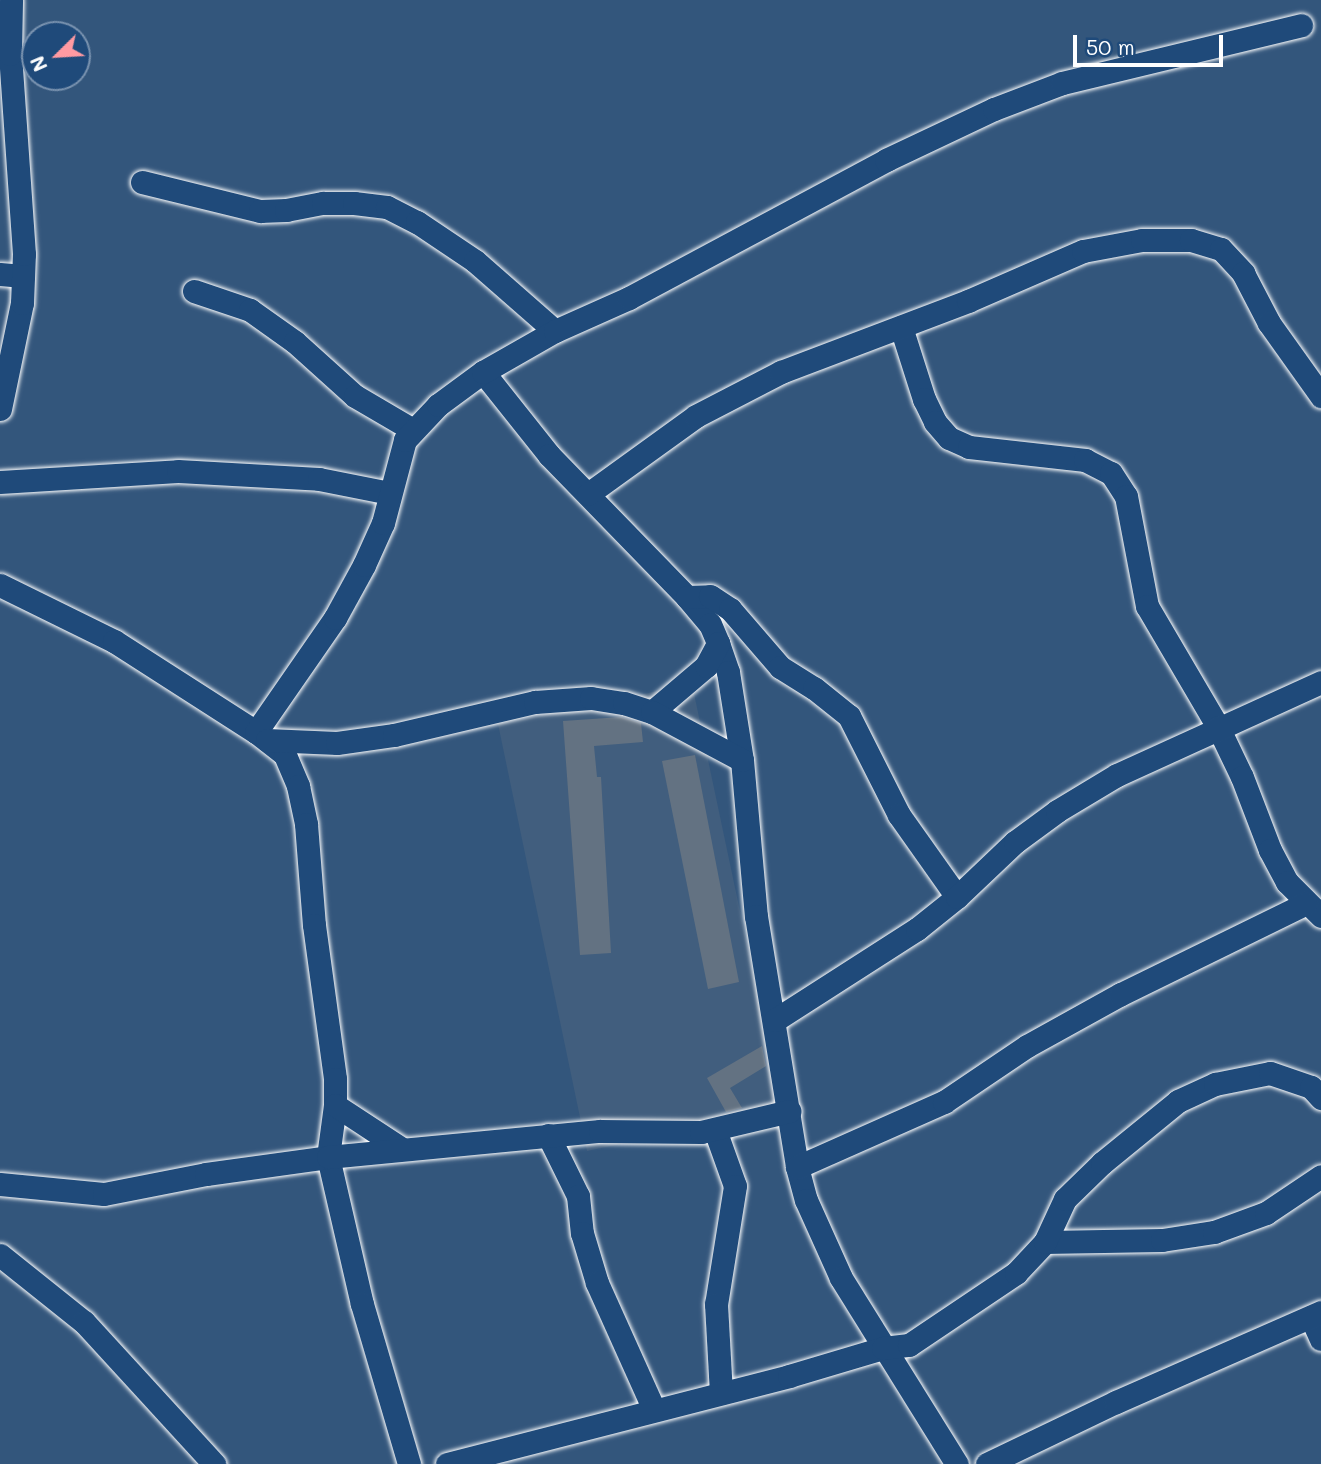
<!DOCTYPE html>
<html>
<head>
<meta charset="utf-8">
<style>
  body { margin:0 }
  #map { position:relative; width:1321px; height:1464px; overflow:hidden; background:#33567c; font-family:Mali,sans-serif }
  div>[style] { position:absolute }
  .built>* { inset:0; background:#415e7e }
  .building>* { inset:0; background:#637282 }
  .roads { filter:drop-shadow(0 0 2px #fff) drop-shadow(0 0 2px #fff) }
  .minor>* { height:23px; margin:-11.5px; padding:0 11.5px; transform-origin:11.5px; border-radius:11.5px; background:#1f4a7a }
  span { translate:-50% -50%; white-space:nowrap; text-align:center; line-height:1.15; -webkit-text-stroke:7px #1f4a7a; paint-order:stroke }
  .north { position:absolute; left:21px; top:21px; width:70px; height:70px; box-sizing:border-box; background:#1f4a7a; border:2px solid #7992af; border-radius:50%; rotate:246deg; font-size:19px; font-weight:700; line-height:28px; text-align:center; color:#fff }
  .north::after { content:''; display:block; margin:auto; width:24px; height:32px; background:#ff9aa2; clip-path:polygon(50% 0,100% 100%,50% 72%,0 100%) }
  .scale { position:absolute; left:1073px; top:35px; width:150px; height:32px; box-sizing:border-box; border:4px solid #fff; border-top:0; padding-left:9px; font-size:21px; line-height:24px; white-space:nowrap; color:#fff; -webkit-text-stroke:5px #1f4a7a; paint-order:stroke }
</style>
</head>
<body>
<div id="map">
  <div class="built">
    <div style="clip-path:polygon(692px 684px,782px 1110px,587px 1151px,498px 724px)"></div>
  </div>
  <div class="building">
    <div style="clip-path:polygon(621px 717px,641px 723px,643px 742px,594px 746px,597px 777px,601px 777px,611px 953px,580px 955px,563px 721px)"></div>
    <div style="clip-path:polygon(695px 755px,739px 982px,708px 989px,662px 761px)"></div>
    <div style="clip-path:polygon(762px 1046px,766px 1066px,730px 1088px,742px 1108px,726px 1112px,707px 1078px)"></div>
  </div>
  <div class="roads">
    <div class="minor">
      <div style="left:142px;top:182px;width:122px;rotate:13.8deg"></div>
      <div style="left:260px;top:211px;width:26px;rotate:-2deg"></div>
      <div style="left:286px;top:210px;width:38px;rotate:-11deg"></div>
      <div style="left:323px;top:203px;width:31px"></div>
      <div style="left:354px;top:203px;width:33px;rotate:7deg"></div>
      <div style="left:387px;top:207px;width:34px;rotate:27deg"></div>
      <div style="left:417px;top:222px;width:70px;rotate:33.9deg"></div>
      <div style="left:475px;top:261px;width:106px;rotate:41.2deg"></div>
      <div style="left:0;top:274px;width:23px;rotate:5deg"></div>
      <div style="left:194px;top:291px;width:59px;rotate:18.7deg"></div>
      <div style="left:250px;top:310px;width:55px;rotate:35.4deg"></div>
      <div style="left:295px;top:342px;width:81px;rotate:42deg"></div>
      <div style="left:355px;top:396px;width:67px;rotate:30.4deg"></div>
      <div style="left:901px;top:327px;width:76px;rotate:72.3deg"></div>
      <div style="left:924px;top:399px;width:25px;rotate:64deg"></div>
      <div style="left:935px;top:422px;width:21px;rotate:49deg"></div>
      <div style="left:949px;top:438px;width:22px;rotate:24deg"></div>
      <div style="left:969px;top:447px;width:117px;rotate:6.4deg"></div>
      <div style="left:1085px;top:460px;width:29px;rotate:27deg"></div>
      <div style="left:1111px;top:473px;width:27px;rotate:57deg"></div>
      <div style="left:1126px;top:496px;width:112px;rotate:79.2deg"></div>
      <div style="left:1147px;top:606px;width:140px;rotate:59.6deg"></div>
      <div style="left:1218px;top:727px;width:55px;rotate:64.4deg"></div>
      <div style="left:1242px;top:777px;width:78px;rotate:69deg"></div>
      <div style="left:1270px;top:850px;width:36px;rotate:62deg"></div>
      <div style="left:1287px;top:882px;width:48px;rotate:45deg"></div>
      <div style="left:483px;top:372px;width:106px;rotate:51.5deg"></div>
      <div style="left:549px;top:455px;width:198px;rotate:45.8deg"></div>
      <div style="left:687px;top:597px;width:35px;rotate:50deg"></div>
      <div style="left:710px;top:624px;width:21px;rotate:67deg"></div>
      <div style="left:718px;top:643px;width:31px;rotate:71deg"></div>
      <div style="left:728px;top:672px;width:89px;rotate:81deg"></div>
      <div style="left:742px;top:760px;width:157px;rotate:84.9deg"></div>
      <div style="left:756px;top:916px;width:254px;rotate:80.7deg"></div>
      <div style="left:797px;top:1167px;width:34px;rotate:75deg"></div>
      <div style="left:806px;top:1200px;width:85px;rotate:65.8deg"></div>
      <div style="left:841px;top:1278px;width:219px;rotate:58.1deg"></div>
      <div style="left:0;top:409px;width:108px;rotate:-78.3deg"></div>
      <div style="left:22px;top:303px;width:49px;rotate:-87.7deg"></div>
      <div style="left:24px;top:254px;width:200px;rotate:-94deg"></div>
      <div style="left:10px;top:54px;width:54px;rotate:-88.9deg"></div>
      <div style="left:0;top:482px;width:178px;rotate:-3.5deg"></div>
      <div style="left:178px;top:471px;width:141px;rotate:3.2deg"></div>
      <div style="left:319px;top:479px;width:72px;rotate:11.2deg"></div>
      <div style="left:588px;top:494px;width:133px;rotate:-35.8deg"></div>
      <div style="left:696px;top:416px;width:96px;rotate:-27.4deg"></div>
      <div style="left:781px;top:372px;width:200px;rotate:-20.8deg"></div>
      <div style="left:968px;top:301px;width:125px;rotate:-23.5deg"></div>
      <div style="left:1083px;top:251px;width:60px;rotate:-10.6deg"></div>
      <div style="left:1142px;top:240px;width:49px"></div>
      <div style="left:1191px;top:240px;width:31px;rotate:17deg"></div>
      <div style="left:1221px;top:249px;width:33px;rotate:47deg"></div>
      <div style="left:1243px;top:273px;width:56px;rotate:62.5deg"></div>
      <div style="left:1269px;top:323px;width:90px;rotate:54.5deg"></div>
      <div style="left:0;top:585px;width:127px;rotate:26.2deg"></div>
      <div style="left:114px;top:641px;width:169px;rotate:32.7deg"></div>
      <div style="left:256px;top:732px;width:37px;rotate:38deg"></div>
      <div style="left:285px;top:755px;width:34px;rotate:67deg"></div>
      <div style="left:298px;top:786px;width:39px;rotate:78deg"></div>
      <div style="left:306px;top:824px;width:101px;rotate:85.5deg"></div>
      <div style="left:314px;top:925px;width:155px;rotate:82.2deg"></div>
      <div style="left:335px;top:1079px;width:26px;rotate:90deg"></div>
      <div style="left:335px;top:1105px;width:52px;rotate:97.7deg"></div>
      <div style="left:328px;top:1157px;width:151px;rotate:77deg"></div>
      <div style="left:362px;top:1304px;width:167px;rotate:73.6deg"></div>
      <div style="left:687px;top:597px;width:23px;rotate:-2deg"></div>
      <div style="left:710px;top:596px;width:24px;rotate:33deg"></div>
      <div style="left:730px;top:609px;width:77px;rotate:49.2deg"></div>
      <div style="left:780px;top:667px;width:40px;rotate:32deg"></div>
      <div style="left:814px;top:688px;width:45px;rotate:38.7deg"></div>
      <div style="left:849px;top:716px;width:111px;rotate:63.2deg"></div>
      <div style="left:899px;top:815px;width:100px;rotate:54.7deg"></div>
      <div style="left:652px;top:712px;width:71px;rotate:-40.4deg"></div>
      <div style="left:706px;top:666px;width:26px;rotate:-62deg"></div>
      <div style="left:256px;top:732px;width:139px;rotate:-55.3deg"></div>
      <div style="left:335px;top:618px;width:60px;rotate:-61.3deg"></div>
      <div style="left:364px;top:565px;width:46px;rotate:-65.7deg"></div>
      <div style="left:383px;top:523px;width:86px;rotate:-75.2deg"></div>
      <div style="left:405px;top:440px;width:48px;rotate:-46.7deg"></div>
      <div style="left:438px;top:405px;width:56px;rotate:-36.3deg"></div>
      <div style="left:483px;top:372px;width:83px;rotate:-29.7deg"></div>
      <div style="left:555px;top:331px;width:81px;rotate:-24deg"></div>
      <div style="left:629px;top:298px;width:292px;rotate:-28.2deg"></div>
      <div style="left:886px;top:160px;width:119px;rotate:-25.3deg"></div>
      <div style="left:994px;top:109px;width:73px;rotate:-20.9deg"></div>
      <div style="left:1062px;top:83px;width:246px;rotate:-13.6deg"></div>
      <div style="left:267px;top:740px;width:70px;rotate:2.5deg"></div>
      <div style="left:337px;top:743px;width:58px;rotate:-8deg"></div>
      <div style="left:394px;top:735px;width:145px;rotate:-13.2deg"></div>
      <div style="left:535px;top:702px;width:56px;rotate:-4.1deg"></div>
      <div style="left:591px;top:698px;width:33px;rotate:9deg"></div>
      <div style="left:624px;top:703px;width:29px;rotate:18deg"></div>
      <div style="left:652px;top:712px;width:102px;rotate:28.1deg"></div>
      <div style="left:775px;top:1020px;width:169px;rotate:-32.7deg"></div>
      <div style="left:917px;top:929px;width:51px;rotate:-38.7deg"></div>
      <div style="left:957px;top:897px;width:80px;rotate:-43.5deg"></div>
      <div style="left:1015px;top:842px;width:52px;rotate:-36.4deg"></div>
      <div style="left:1057px;top:811px;width:70px;rotate:-31deg"></div>
      <div style="left:1117px;top:775px;width:224px;rotate:-24.5deg"></div>
      <div style="left:335px;top:1105px;width:80px;rotate:33.3deg"></div>
      <div style="left:715px;top:1130px;width:59px;rotate:70.3deg"></div>
      <div style="left:735px;top:1186px;width:120px;rotate:99.1deg"></div>
      <div style="left:716px;top:1304px;width:89px;rotate:86.8deg"></div>
      <div style="left:548px;top:1135px;width:68px;rotate:63.8deg"></div>
      <div style="left:578px;top:1196px;width:37px;rotate:84deg"></div>
      <div style="left:582px;top:1233px;width:52px;rotate:73.3deg"></div>
      <div style="left:597px;top:1283px;width:139px;rotate:65.8deg"></div>
      <div style="left:797px;top:1167px;width:161px;rotate:-23.9deg"></div>
      <div style="left:944px;top:1102px;width:100px;rotate:-34deg"></div>
      <div style="left:1027px;top:1046px;width:107px;rotate:-29deg"></div>
      <div style="left:1121px;top:994px;width:205px;rotate:-26.1deg"></div>
      <div style="left:0;top:1184px;width:104px;rotate:5.5deg"></div>
      <div style="left:104px;top:1194px;width:104px;rotate:-11.1deg"></div>
      <div style="left:206px;top:1174px;width:123px;rotate:-7.9deg"></div>
      <div style="left:328px;top:1157px;width:273px;rotate:-5.5deg"></div>
      <div style="left:600px;top:1131px;width:101px;rotate:0.6deg"></div>
      <div style="left:701px;top:1132px;width:91px;rotate:-13.3deg"></div>
      <div style="left:1045px;top:1242px;width:117px;rotate:-1deg"></div>
      <div style="left:1162px;top:1240px;width:53px;rotate:-8.7deg"></div>
      <div style="left:1214px;top:1232px;width:55px;rotate:-20.1deg"></div>
      <div style="left:1266px;top:1213px;width:66px;rotate:-33.9deg"></div>
      <div style="left:0;top:1255px;width:107px;rotate:38.6deg"></div>
      <div style="left:84px;top:1322px;width:193px;rotate:47.5deg"></div>
      <div style="left:1311px;top:1317px;width:24px;rotate:66deg"></div>
      <div style="left:447px;top:1464px;width:353px;rotate:-14.4deg"></div>
      <div style="left:789px;top:1376px;width:98px;rotate:-16.6deg"></div>
      <div style="left:883px;top:1348px;width:26px;rotate:-7deg"></div>
      <div style="left:909px;top:1345px;width:129px;rotate:-33.9deg"></div>
      <div style="left:1016px;top:1273px;width:42px;rotate:-46.9deg"></div>
      <div style="left:1045px;top:1242px;width:47px;rotate:-65.1deg"></div>
      <div style="left:1065px;top:1199px;width:52px;rotate:-44.2deg"></div>
      <div style="left:1102px;top:1163px;width:98px;rotate:-39.2deg"></div>
      <div style="left:1178px;top:1101px;width:41px;rotate:-24.7deg"></div>
      <div style="left:1215px;top:1084px;width:56px;rotate:-11.3deg"></div>
      <div style="left:1270px;top:1073px;width:43px;rotate:18.9deg"></div>
      <div style="left:1311px;top:1087px;width:15px;rotate:48deg"></div>
      <div style="left:987px;top:1464px;width:143px;rotate:-25.7deg"></div>
      <div style="left:1116px;top:1402px;width:224px;rotate:-23.7deg"></div>
    </div>
  </div>
  <div class="north">N</div>
  <div class="scale">50 m</div>
</div>
</body>
</html>
